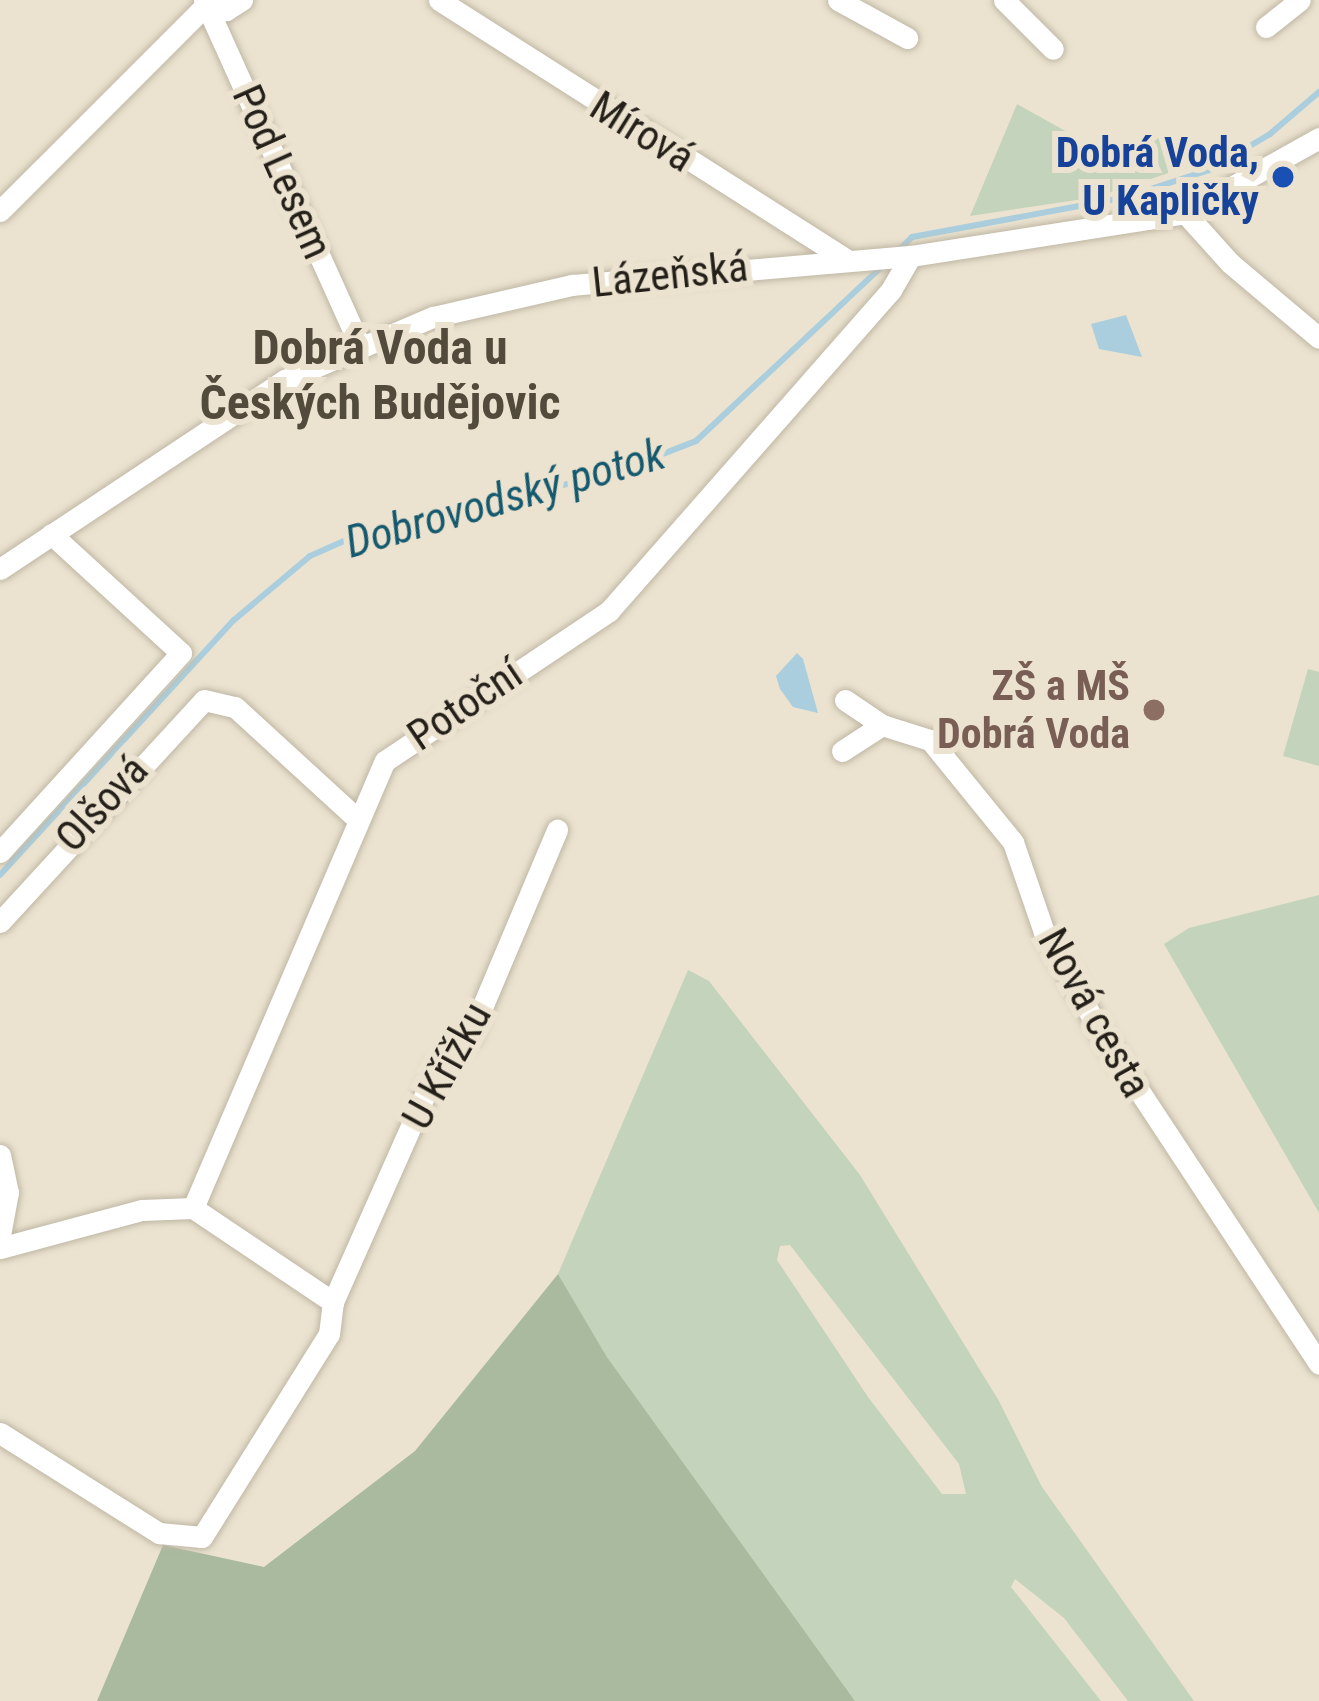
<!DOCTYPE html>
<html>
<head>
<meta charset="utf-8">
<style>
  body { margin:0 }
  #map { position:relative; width:1319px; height:1701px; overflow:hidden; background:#ebe3cf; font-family:"Roboto Condensed",sans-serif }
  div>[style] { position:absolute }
  .green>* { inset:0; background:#c4d3bb }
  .forest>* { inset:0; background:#a9ba9e }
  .water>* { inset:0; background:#aacedd }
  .stream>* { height:6px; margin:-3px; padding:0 3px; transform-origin:3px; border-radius:3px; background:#aacedd }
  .roads { filter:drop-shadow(0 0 3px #bfb7a5) drop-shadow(0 0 3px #bfb7a5) }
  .minor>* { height:21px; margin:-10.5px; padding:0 10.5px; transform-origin:10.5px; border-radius:10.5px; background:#fff }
  .dots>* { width:33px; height:33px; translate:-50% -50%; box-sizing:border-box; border:6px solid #ebe3cf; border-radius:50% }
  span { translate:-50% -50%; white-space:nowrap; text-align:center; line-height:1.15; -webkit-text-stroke:12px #ebe3cf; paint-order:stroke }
  .street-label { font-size:42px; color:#242019 }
  .transit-label { font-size:42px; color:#164399; font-weight:700 }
  .right { translate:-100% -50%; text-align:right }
  .education-label { font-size:42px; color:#785e54; font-weight:700 }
  .water-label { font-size:45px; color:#15596f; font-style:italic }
  .quarter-label { font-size:48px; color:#524b3b; font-weight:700 }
</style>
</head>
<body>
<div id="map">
  <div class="green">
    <div style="clip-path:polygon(1017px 104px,1094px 147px,1175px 136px,1207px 160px,1097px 197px,970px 216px)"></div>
    <div style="clip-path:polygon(1308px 669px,1319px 672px,1319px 766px,1283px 756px)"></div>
    <div style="clip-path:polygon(1319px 895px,1319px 1213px,1164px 944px,1189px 928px)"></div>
    <div style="clip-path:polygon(evenodd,688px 970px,709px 981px,860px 1175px,999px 1401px,1042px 1487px,1194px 1701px,1128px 1701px,1064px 1618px,1015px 1579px,1011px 1587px,1101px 1701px,855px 1701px,607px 1357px,558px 1274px,688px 970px,790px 1245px,959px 1464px,966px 1494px,942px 1494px,868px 1397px,777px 1260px,780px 1246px,790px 1245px)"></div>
  </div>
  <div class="forest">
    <div style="clip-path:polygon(558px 1274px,607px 1357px,855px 1701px,97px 1701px,163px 1545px,264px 1567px,415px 1451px)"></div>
  </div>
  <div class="water">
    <div style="clip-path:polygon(1126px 315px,1142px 357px,1099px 349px,1091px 324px)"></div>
    <div style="clip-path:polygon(797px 653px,803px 659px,818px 713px,793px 707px,780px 689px,776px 676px)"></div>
  </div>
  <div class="stream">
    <div style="left:899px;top:250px;width:18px;rotate:-45deg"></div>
    <div style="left:912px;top:237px;width:215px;rotate:-10.5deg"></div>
    <div style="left:1123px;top:198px;width:90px;rotate:-18deg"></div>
    <div style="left:1209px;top:170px;width:71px;rotate:-30.5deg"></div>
    <div style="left:1270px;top:134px;width:65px;rotate:-40.6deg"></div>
    <div style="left:0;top:875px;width:346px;rotate:-47.5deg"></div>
    <div style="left:234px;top:620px;width:99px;rotate:-40.1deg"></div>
    <div style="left:310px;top:556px;width:47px;rotate:-23.8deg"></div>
    <div style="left:353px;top:537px;width:274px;rotate:-13.9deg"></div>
    <div style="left:619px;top:471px;width:83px;rotate:-21.3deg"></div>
    <div style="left:696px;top:441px;width:254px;rotate:-43.2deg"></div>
  </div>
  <div class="roads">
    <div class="minor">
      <div style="left:204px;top:0;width:377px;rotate:65.7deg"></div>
      <div style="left:439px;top:0;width:484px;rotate:32.5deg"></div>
      <div style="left:838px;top:0;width:79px;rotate:28.8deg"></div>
      <div style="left:1004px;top:0;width:69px;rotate:45deg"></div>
      <div style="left:207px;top:4px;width:20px;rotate:18deg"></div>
      <div style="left:226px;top:10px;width:19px;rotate:-32deg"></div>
      <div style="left:1266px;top:27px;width:43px;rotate:-38.5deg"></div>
      <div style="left:0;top:211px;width:293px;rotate:-45deg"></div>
      <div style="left:1185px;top:213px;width:67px;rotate:48deg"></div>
      <div style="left:1230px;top:263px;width:116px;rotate:40.1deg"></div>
      <div style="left:0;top:569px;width:342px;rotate:-33.6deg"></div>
      <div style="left:285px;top:380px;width:161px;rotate:-23.1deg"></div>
      <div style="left:433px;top:317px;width:143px;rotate:-13deg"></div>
      <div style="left:572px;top:285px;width:340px;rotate:-4.9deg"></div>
      <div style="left:911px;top:256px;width:277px;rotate:-8.9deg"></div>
      <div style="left:1185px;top:213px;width:154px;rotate:-29.2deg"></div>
      <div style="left:845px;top:700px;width:45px;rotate:34deg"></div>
      <div style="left:882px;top:725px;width:50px;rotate:17.4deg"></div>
      <div style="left:930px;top:740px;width:132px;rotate:50.9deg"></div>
      <div style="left:1013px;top:842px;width:95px;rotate:71deg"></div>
      <div style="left:1044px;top:932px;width:116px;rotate:60.6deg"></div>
      <div style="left:1101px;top:1033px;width:396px;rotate:56.6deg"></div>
      <div style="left:842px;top:751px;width:48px;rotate:-33deg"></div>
      <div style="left:0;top:852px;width:269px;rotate:-47.7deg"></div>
      <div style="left:181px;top:653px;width:176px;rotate:-137.5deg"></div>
      <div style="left:0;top:922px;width:301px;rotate:-47.4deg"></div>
      <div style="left:204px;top:700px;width:32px;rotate:13deg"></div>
      <div style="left:235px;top:707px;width:164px;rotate:42.5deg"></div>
      <div style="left:0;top:1155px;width:38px;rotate:78deg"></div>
      <div style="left:8px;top:1192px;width:44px;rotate:100.5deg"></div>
      <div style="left:193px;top:1208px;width:486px;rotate:-66.8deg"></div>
      <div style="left:385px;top:761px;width:270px;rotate:-33.8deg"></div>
      <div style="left:609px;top:611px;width:427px;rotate:-48.7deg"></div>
      <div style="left:891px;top:290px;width:39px;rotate:-60deg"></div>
      <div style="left:193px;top:1208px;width:169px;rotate:33.9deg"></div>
      <div style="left:0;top:1248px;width:147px;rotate:-15deg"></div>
      <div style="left:142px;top:1210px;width:51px;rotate:-2.2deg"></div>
      <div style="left:0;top:1433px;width:188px;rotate:32.2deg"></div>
      <div style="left:159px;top:1533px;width:43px;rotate:5.3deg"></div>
      <div style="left:202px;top:1537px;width:239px;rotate:-58deg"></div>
      <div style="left:329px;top:1334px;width:32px;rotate:-83deg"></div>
      <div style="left:333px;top:1302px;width:257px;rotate:-66.1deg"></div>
      <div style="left:437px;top:1067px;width:45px;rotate:-43.2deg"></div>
      <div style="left:470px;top:1036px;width:224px;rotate:-67.1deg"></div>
    </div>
  </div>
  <div class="dots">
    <div style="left:1283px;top:177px;background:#1a4fb4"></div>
    <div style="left:1154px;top:710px;background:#8d6e63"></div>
  </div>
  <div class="street-label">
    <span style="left:642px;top:132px;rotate:32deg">Mírová</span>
    <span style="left:282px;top:172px;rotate:66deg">Pod Lesem</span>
    <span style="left:670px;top:275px;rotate:-6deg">Lázeňská</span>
    <span style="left:465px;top:705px;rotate:-34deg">Potoční</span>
    <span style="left:102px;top:804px;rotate:-47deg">Olšová</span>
    <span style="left:1094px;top:1013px;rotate:61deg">Nová cesta</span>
    <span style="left:447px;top:1066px;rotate:-61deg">U Křížku</span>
  </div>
  <div class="transit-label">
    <span class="right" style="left:1259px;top:177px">Dobrá Voda,<br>U Kapličky</span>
  </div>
  <div class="education-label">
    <span class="right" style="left:1130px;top:710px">ZŠ a MŠ<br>Dobrá Voda</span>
  </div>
  <div class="water-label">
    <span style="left:505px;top:498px;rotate:-16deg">Dobrovodský potok</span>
  </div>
  <div class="quarter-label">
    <span style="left:380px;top:375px">Dobrá Voda u<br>Českých Budějovic</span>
  </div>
</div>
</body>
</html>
